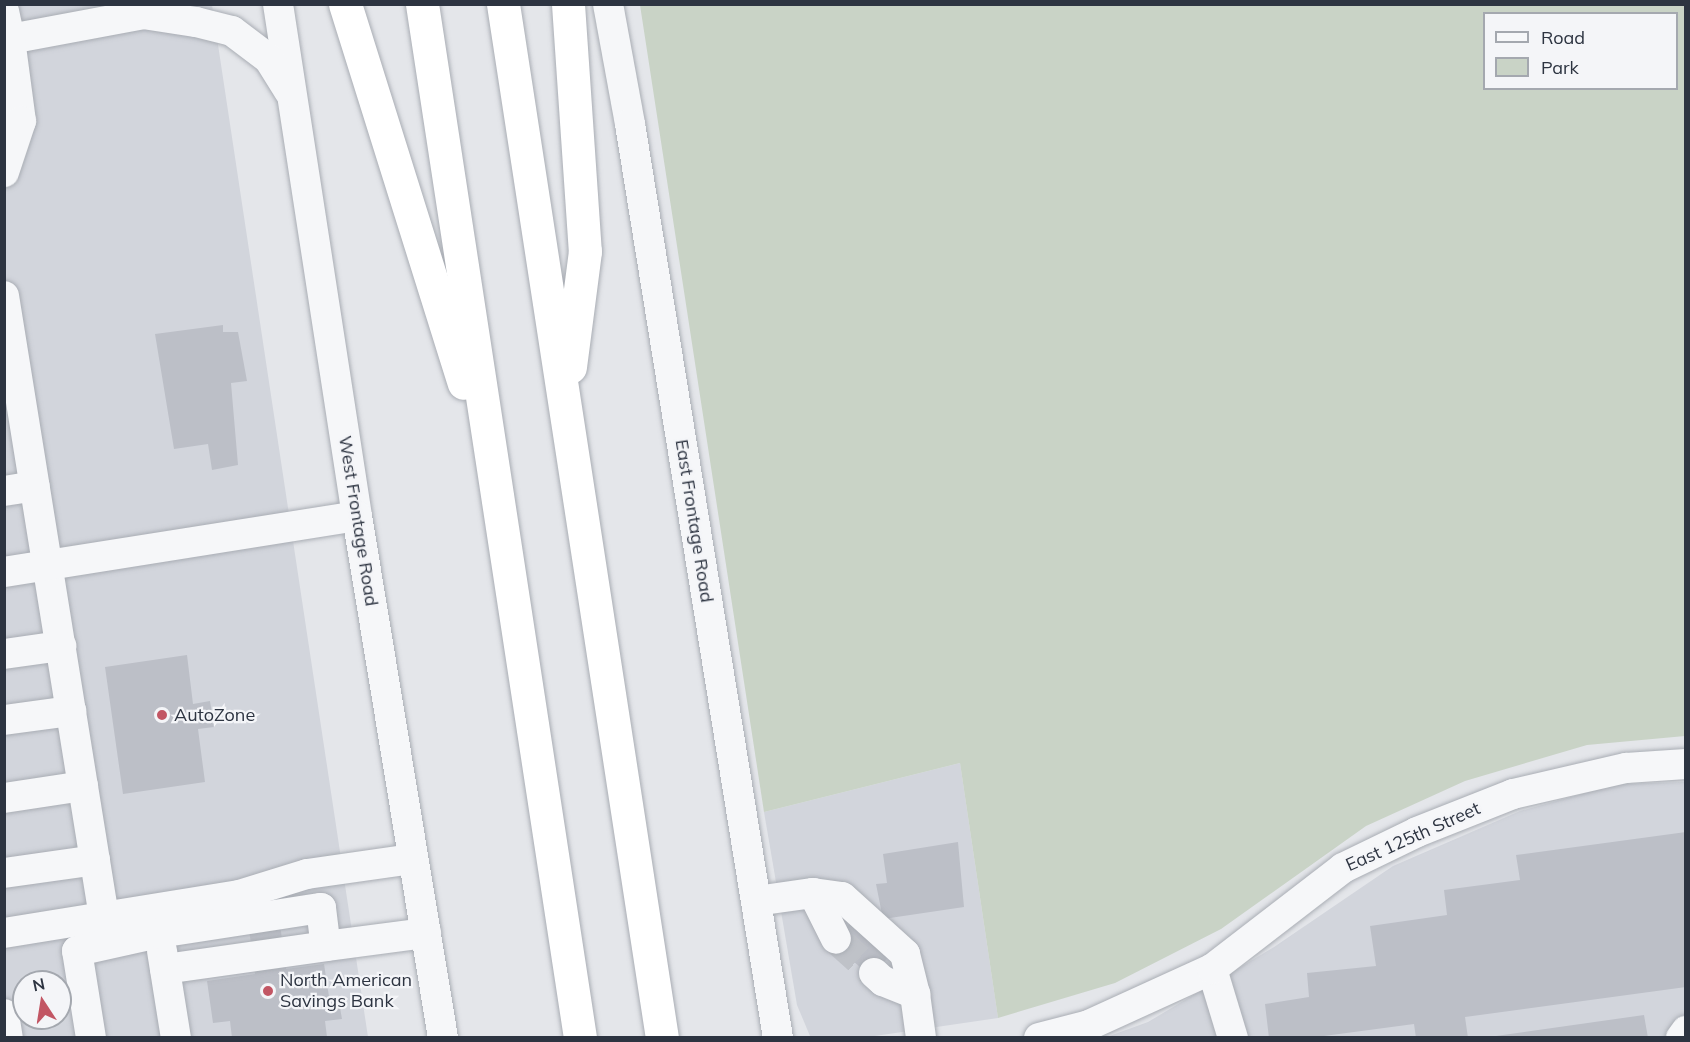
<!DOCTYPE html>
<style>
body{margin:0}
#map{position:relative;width:1690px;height:1042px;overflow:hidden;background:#e4e6ea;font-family:Mulish,sans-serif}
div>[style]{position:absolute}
.built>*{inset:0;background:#d2d5dc}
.green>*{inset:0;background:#c9d3c6}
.building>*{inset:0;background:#bcbfc7}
.minor-tunnel>*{height:30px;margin-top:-15px;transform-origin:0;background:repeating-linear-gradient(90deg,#bfc2c8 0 30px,transparent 0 45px)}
.roads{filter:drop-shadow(0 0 2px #a9adb4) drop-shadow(0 0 2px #a9adb4)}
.minor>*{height:30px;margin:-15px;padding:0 15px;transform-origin:15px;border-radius:15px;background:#f6f7f9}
.highway>*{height:33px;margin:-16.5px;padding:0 16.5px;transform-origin:16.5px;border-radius:16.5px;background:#fff}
.dots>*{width:16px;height:16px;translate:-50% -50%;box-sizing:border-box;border:3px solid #f4f5f8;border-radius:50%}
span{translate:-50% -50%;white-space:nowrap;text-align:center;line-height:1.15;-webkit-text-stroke:4.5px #f4f5f8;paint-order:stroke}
.street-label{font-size:18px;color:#2d3441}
.poi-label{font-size:18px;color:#2d3441}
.left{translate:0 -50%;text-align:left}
.frame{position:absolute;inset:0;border:6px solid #2d3441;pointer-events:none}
.legend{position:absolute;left:1483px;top:12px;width:195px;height:78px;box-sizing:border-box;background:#f4f5f8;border:2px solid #a4a8af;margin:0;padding:8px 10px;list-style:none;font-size:18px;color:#2d3441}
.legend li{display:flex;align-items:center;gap:12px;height:30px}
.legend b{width:30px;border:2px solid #a4a8af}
.north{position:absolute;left:12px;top:970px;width:60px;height:60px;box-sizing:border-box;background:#f4f5f8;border:2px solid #a4a8af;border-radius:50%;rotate:348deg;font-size:16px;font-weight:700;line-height:24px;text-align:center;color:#2d3441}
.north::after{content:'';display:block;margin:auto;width:21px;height:27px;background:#c25664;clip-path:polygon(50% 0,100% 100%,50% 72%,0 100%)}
</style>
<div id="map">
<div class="built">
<div style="clip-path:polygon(evenodd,5px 5px,212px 5px,368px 1037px,5px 1038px,5px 5px,24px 982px,60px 982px,60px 1018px,24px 1018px,24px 982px)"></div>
<div style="clip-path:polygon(960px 763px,998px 1018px,868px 1037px,810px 1036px,797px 1005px,764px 812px)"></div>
<div style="clip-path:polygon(1685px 782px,1685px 1037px,1104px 1038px,1148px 1022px,1274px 947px,1393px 866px,1520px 811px,1618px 784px)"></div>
</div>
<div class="green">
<div style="clip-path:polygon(evenodd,640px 5px,1685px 5px,1685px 736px,1587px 745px,1465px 781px,1366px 826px,1221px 929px,1115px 983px,998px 1018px,960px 763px,764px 812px,640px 5px,1484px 14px,1676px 14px,1676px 88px,1484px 88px,1484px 14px)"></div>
</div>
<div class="building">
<div style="clip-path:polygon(223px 325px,223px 332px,238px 332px,247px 381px,231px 383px,238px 465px,212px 470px,208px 444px,174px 449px,155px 334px)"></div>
<div style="clip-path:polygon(187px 655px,193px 704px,210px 701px,214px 727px,198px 729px,205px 782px,123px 794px,105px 667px)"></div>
<div style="clip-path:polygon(1686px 832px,1686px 987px,1465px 1017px,1468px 1038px,1416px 1038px,1414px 1024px,1309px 1038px,1269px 1038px,1265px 1004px,1309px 997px,1307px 973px,1376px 966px,1370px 926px,1447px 915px,1444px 890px,1520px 880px,1516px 855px)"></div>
<div style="clip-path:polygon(958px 842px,964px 907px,883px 919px,876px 884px,887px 883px,883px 854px)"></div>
<div style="clip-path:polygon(853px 920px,891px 954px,871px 977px,832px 942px)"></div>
<div style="clip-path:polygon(280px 924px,286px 969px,324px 964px,330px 1003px,339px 1002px,342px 1019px,325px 1021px,327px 1037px,232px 1038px,230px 1021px,213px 1023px,207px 981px,255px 974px,249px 929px)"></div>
<div style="clip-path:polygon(1644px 1015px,1648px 1038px,1496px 1038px,1496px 1036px)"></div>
</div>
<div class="minor-tunnel">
<div style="left:836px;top:939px;width:51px;rotate:41.8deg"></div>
</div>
<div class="roads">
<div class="minor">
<div style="left:278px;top:4px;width:518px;rotate:81.23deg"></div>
<div style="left:357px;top:516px;width:529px;rotate:80.64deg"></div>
<div style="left:608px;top:4px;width:122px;rotate:79.6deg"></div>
<div style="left:630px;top:124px;width:926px;rotate:80.8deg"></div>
<div style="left:4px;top:11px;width:29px;rotate:78deg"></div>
<div style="left:10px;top:39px;width:135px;rotate:-10.6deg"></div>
<div style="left:143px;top:14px;width:23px;rotate:-25deg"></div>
<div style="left:143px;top:14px;width:54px;rotate:8.6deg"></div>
<div style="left:196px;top:22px;width:37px;rotate:14deg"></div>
<div style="left:232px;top:31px;width:46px;rotate:37.1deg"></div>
<div style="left:269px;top:59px;width:38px;rotate:58deg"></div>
<div style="left:4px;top:40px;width:6px;rotate:-9deg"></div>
<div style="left:10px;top:39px;width:83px;rotate:82.4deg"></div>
<div style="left:21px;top:121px;width:54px;rotate:108.4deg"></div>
<div style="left:4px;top:296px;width:629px;rotate:80.85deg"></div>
<div style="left:4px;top:491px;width:31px;rotate:-9deg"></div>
<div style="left:4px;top:572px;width:357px;rotate:-9deg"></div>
<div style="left:4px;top:654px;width:58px;rotate:-8deg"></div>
<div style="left:4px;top:720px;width:68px;rotate:-7.7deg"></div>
<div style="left:4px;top:798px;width:80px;rotate:-8.6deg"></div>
<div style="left:4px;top:873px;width:92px;rotate:-8.1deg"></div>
<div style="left:813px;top:893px;width:51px;rotate:63.4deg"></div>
<div style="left:756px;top:901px;width:58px;rotate:-8deg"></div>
<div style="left:813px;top:893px;width:29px;rotate:8deg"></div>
<div style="left:842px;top:897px;width:85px;rotate:42.1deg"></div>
<div style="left:905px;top:954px;width:41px;rotate:76deg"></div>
<div style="left:915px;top:994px;width:44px;rotate:82.2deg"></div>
<div style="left:4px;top:933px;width:238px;rotate:-9.2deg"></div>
<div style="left:239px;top:895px;width:71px;rotate:-17.2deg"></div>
<div style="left:307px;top:874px;width:107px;rotate:-8.1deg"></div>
<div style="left:162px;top:951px;width:88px;rotate:80.9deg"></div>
<div style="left:165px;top:969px;width:163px;rotate:-8.1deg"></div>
<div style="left:1212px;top:969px;width:72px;rotate:73.1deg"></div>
<div style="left:874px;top:973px;width:12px;rotate:42deg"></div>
<div style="left:883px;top:981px;width:35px;rotate:22deg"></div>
<div style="left:4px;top:1014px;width:24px;rotate:81deg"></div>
<div style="left:91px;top:1038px;width:88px;rotate:-99.1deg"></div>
<div style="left:77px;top:951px;width:84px;rotate:-12.4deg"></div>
<div style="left:159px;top:933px;width:164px;rotate:-8.8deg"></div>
<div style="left:321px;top:908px;width:38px;rotate:83deg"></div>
<div style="left:326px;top:946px;width:101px;rotate:-7.4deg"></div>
<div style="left:1039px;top:1038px;width:52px;rotate:-14.6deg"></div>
<div style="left:1089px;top:1025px;width:135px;rotate:-24.5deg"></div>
<div style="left:1212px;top:969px;width:165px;rotate:-37.6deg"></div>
<div style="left:1343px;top:868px;width:82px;rotate:-25.9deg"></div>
<div style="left:1417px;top:832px;width:103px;rotate:-21.6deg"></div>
<div style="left:1513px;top:794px;width:116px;rotate:-13deg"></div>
<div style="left:1626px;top:768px;width:60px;rotate:-3.8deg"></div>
<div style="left:1681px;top:1038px;width:9px;rotate:-54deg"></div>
</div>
<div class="highway">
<div style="left:345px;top:4px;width:397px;rotate:72.6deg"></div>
<div style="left:422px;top:4px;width:1046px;rotate:81.31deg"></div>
<div style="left:503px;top:4px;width:1046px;rotate:81.26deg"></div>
<div style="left:568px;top:4px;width:248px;rotate:86.1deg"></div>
<div style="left:585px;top:251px;width:117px;rotate:97.4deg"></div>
</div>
</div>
<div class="dots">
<div style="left:162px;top:715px;background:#c25664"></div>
<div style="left:268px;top:991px;background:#c25664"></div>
</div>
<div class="street-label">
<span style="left:358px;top:521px;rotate:81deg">West Frontage Road</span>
<span style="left:694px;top:521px;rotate:81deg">East Frontage Road</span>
<span style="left:1413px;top:837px;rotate:-24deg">East 125th Street</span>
</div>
<div class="poi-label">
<span class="left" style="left:174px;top:715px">AutoZone</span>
<span class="left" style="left:280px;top:991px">North American<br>Savings Bank</span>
</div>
<div class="frame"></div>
<ul class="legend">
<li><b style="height:8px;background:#f6f7f9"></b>Road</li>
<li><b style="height:16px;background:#c9d3c6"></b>Park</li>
</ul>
<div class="north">N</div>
</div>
